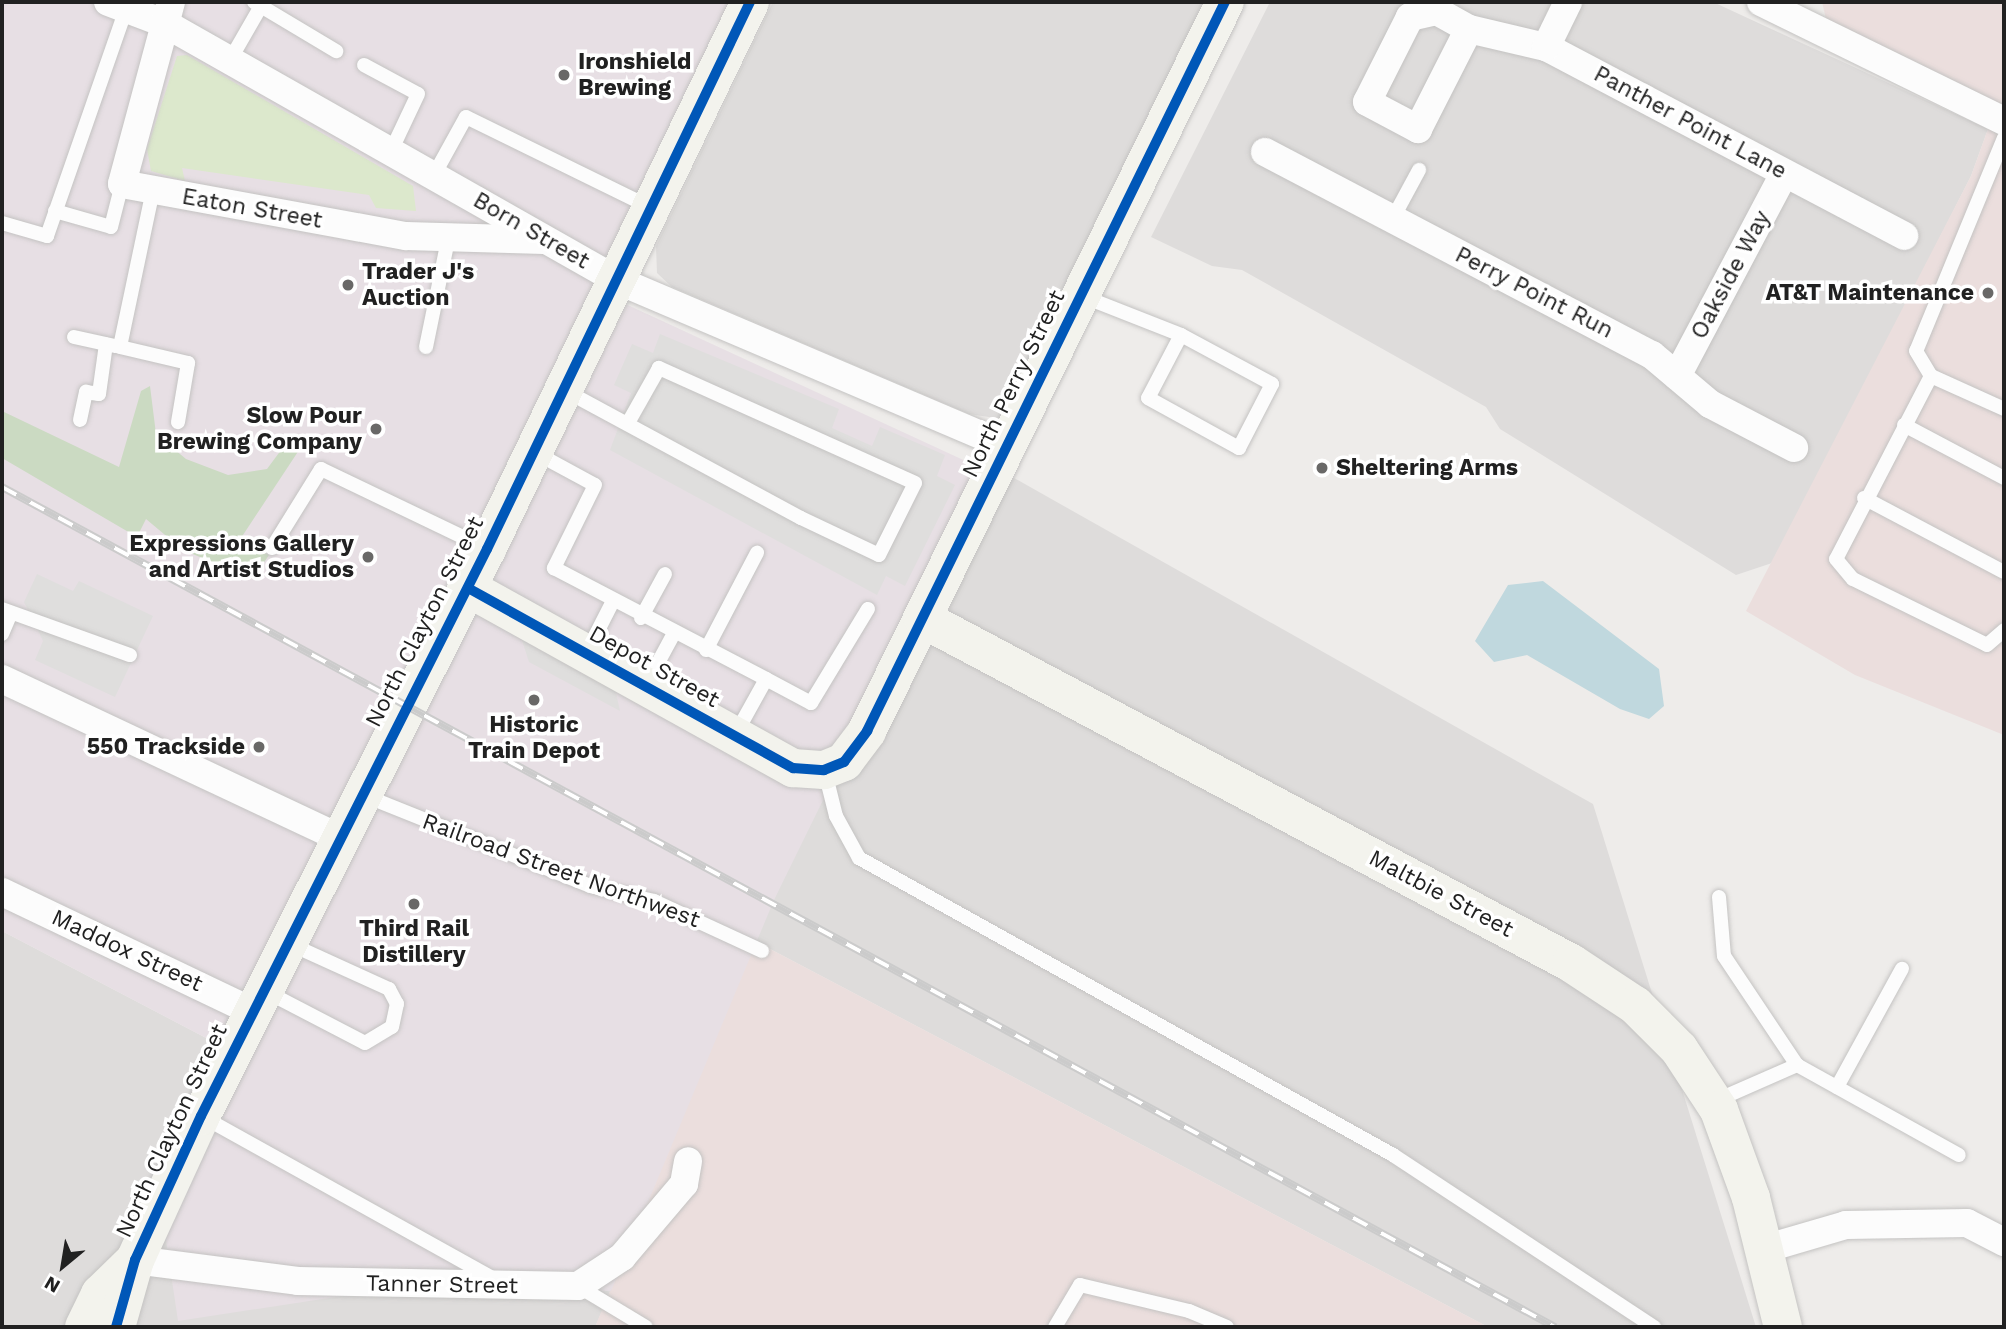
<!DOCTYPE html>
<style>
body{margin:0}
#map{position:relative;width:2006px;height:1329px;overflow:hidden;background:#eeecea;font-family:"Work Sans",sans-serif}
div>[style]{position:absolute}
.residential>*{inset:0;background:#dedcdb}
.commercial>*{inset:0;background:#ebdedd}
.industrial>*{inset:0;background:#e7dfe4}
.grass>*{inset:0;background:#dce8cc}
.forest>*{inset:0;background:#cbdac2}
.parking>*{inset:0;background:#dfdedd}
.water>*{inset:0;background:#c0d8de}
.roads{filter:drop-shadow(0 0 2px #c4c3c2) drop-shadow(0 0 2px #c4c3c2)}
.lane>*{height:14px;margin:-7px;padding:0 7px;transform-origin:7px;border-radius:7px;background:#fcfcfc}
.street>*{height:28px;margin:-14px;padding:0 14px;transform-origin:14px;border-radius:14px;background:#fcfcfc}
.secondary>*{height:38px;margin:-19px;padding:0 19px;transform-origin:19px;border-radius:19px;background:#f3f3ed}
.rail>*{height:8px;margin-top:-4px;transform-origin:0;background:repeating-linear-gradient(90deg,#fff 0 16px,#cbcbcb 0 32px);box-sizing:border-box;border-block:2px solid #cbcbcb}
.cycleway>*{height:10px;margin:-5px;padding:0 5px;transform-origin:5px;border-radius:5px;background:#0057b8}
.dots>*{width:19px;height:19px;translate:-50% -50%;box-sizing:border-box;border:4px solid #fff;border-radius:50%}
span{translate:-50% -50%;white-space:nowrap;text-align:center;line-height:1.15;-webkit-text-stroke:7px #fff;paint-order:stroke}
.poi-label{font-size:23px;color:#212121;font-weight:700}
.left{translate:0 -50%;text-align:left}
.right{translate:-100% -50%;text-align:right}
.street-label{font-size:23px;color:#212121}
.frame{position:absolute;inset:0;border:4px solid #212121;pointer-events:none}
.north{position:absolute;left:28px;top:1231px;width:70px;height:70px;-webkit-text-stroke:5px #fff;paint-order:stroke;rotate:210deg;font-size:19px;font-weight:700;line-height:28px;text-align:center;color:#212121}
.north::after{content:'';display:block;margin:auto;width:24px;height:32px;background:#212121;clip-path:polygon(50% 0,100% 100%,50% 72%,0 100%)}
</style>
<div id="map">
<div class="residential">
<div style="clip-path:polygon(773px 2px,1208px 2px,1002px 419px,969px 414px,672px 287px,657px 273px,656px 246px)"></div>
<div style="clip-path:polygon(1270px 2px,1713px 2px,1988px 129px,1971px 176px,1775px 562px,1736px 575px,1500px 429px,1486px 407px,1242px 270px,1212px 266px,1151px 237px)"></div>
<div style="clip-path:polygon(975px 456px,1593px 804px,1756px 1327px,1488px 1327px,755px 941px)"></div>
<div style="clip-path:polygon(2px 931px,210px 1040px,407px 1286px,611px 1291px,595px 1327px,2px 1327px)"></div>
</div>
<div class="commercial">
<div style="clip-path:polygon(1822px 2px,2004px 2px,2004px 106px,1826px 19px)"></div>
<div style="clip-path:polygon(1988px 129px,2004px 137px,2004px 735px,1855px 675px,1746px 611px,1971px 176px)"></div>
<div style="clip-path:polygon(755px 941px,1488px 1327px,595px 1327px)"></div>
</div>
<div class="industrial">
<div style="clip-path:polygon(2px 2px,737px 2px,606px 295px,985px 470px,774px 900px,611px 1291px,407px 1286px,178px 1321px,163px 1220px,210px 1040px,2px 931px)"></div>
</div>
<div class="grass">
<div style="clip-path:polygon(187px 55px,413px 186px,416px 211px,376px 208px,369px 195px,182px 168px,185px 181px,151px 171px,147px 149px,177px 56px)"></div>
</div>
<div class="forest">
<div style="clip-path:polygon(150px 386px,156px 434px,186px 459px,228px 475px,267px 469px,293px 434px,309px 435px,241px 538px,269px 555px,253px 579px,183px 550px,146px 519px,137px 537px,2px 458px,2px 411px,119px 467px,141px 391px)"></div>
</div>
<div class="parking">
<div style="clip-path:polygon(660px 334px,839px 409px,832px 428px,872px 446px,880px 427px,945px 455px,937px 476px,955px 485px,905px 586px,886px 576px,877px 595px,610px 450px,631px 393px,614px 385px,632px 344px,653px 353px)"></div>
<div style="clip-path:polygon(37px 574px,73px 591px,79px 581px,153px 616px,115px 697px,35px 660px,43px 641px,24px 602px)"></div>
<div style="clip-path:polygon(520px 634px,614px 684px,620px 711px,529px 662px)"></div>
</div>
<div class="water">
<div style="clip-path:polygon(1543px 581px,1659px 669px,1664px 706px,1649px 719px,1620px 709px,1527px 655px,1494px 662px,1475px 641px,1508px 585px)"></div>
</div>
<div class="roads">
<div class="lane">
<div style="left:254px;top:2px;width:96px;rotate:30.9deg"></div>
<div style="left:230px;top:60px;width:62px;rotate:-60.1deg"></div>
<div style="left:364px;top:65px;width:61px;rotate:28.2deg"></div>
<div style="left:418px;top:94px;width:63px;rotate:115.3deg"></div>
<div style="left:2004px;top:138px;width:230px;rotate:112.4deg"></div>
<div style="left:1916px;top:351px;width:29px;rotate:59deg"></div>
<div style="left:1931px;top:376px;width:80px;rotate:24.3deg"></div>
<div style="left:434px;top:175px;width:66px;rotate:-61.1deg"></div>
<div style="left:466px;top:117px;width:205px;rotate:26.1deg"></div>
<div style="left:153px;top:190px;width:160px;rotate:101.9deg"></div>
<div style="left:120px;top:347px;width:70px;rotate:13.2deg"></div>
<div style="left:188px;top:363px;width:60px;rotate:99.6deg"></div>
<div style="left:55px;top:211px;width:58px;rotate:15.9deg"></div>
<div style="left:111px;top:227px;width:44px;rotate:-75.7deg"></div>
<div style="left:1392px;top:220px;width:57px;rotate:-61.6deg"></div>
<div style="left:2px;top:223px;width:47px;rotate:16.1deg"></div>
<div style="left:47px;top:236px;width:240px;rotate:-70.8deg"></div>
<div style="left:1082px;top:296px;width:106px;rotate:21.5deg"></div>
<div style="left:1181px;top:335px;width:71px;rotate:117.6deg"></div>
<div style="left:1148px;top:398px;width:104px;rotate:28.8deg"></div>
<div style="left:1239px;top:448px;width:72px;rotate:-62.7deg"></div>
<div style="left:1272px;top:384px;width:103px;rotate:-151.7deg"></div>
<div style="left:74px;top:337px;width:42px;rotate:12.4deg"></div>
<div style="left:426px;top:347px;width:109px;rotate:-78.4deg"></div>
<div style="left:1931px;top:376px;width:206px;rotate:117.4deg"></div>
<div style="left:1836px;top:559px;width:26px;rotate:50deg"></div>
<div style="left:1853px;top:579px;width:149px;rotate:26.2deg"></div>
<div style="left:1987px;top:645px;width:23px;rotate:-41deg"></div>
<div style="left:564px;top:390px;width:269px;rotate:28.4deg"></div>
<div style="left:801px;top:518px;width:86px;rotate:25.4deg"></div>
<div style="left:879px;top:555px;width:80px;rotate:-63.4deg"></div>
<div style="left:915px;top:483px;width:281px;rotate:-155.8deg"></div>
<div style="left:659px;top:368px;width:63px;rotate:119.4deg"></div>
<div style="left:80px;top:420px;width:29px;rotate:-78deg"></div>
<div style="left:86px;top:392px;width:13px;rotate:9deg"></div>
<div style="left:99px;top:394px;width:50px;rotate:-82deg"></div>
<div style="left:1904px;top:425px;width:113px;rotate:27.9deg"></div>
<div style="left:534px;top:452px;width:69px;rotate:28.4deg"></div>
<div style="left:595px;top:485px;width:93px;rotate:116.3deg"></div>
<div style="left:554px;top:568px;width:239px;rotate:27.6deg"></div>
<div style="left:1864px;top:498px;width:158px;rotate:27.9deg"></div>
<div style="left:272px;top:548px;width:93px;rotate:-58.2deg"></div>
<div style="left:321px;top:469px;width:183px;rotate:25.6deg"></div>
<div style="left:2px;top:609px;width:136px;rotate:19.8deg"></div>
<div style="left:641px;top:618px;width:50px;rotate:-61.4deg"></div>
<div style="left:2px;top:634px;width:21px;rotate:-67deg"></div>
<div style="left:706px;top:650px;width:110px;rotate:-62.3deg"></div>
<div style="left:587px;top:652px;width:55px;rotate:-63deg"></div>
<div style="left:646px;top:685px;width:57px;rotate:-61.6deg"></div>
<div style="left:735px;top:735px;width:64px;rotate:-61deg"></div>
<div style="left:766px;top:679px;width:51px;rotate:28.1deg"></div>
<div style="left:811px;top:703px;width:110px;rotate:-58.8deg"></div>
<div style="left:825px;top:772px;width:45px;rotate:76deg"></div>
<div style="left:836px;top:816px;width:48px;rotate:61.3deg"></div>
<div style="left:859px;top:858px;width:611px;rotate:29.08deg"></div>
<div style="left:1393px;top:1155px;width:313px;rotate:33.4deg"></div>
<div style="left:363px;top:795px;width:245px;rotate:21.8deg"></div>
<div style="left:590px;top:886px;width:66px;rotate:13.2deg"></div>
<div style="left:654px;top:901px;width:119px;rotate:24.8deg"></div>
<div style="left:1719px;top:897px;width:59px;rotate:85.2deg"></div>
<div style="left:1724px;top:956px;width:131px;rotate:56.2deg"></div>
<div style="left:267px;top:992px;width:110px;rotate:27.5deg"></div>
<div style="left:365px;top:1043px;width:31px;rotate:-31deg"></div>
<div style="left:392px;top:1027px;width:24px;rotate:-78deg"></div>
<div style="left:397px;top:1004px;width:17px;rotate:-118deg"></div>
<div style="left:389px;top:989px;width:109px;rotate:-155.6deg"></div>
<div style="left:1837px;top:1087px;width:135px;rotate:-61.2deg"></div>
<div style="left:1715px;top:1101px;width:90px;rotate:-23.7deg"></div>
<div style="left:1797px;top:1065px;width:185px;rotate:29.1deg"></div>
<div style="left:203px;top:1117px;width:333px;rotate:29.1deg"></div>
<div style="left:578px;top:1286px;width:79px;rotate:31.1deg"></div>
<div style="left:1055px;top:1327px;width:49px;rotate:-59.2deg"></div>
<div style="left:1080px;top:1285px;width:112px;rotate:13.4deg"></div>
<div style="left:1189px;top:1311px;width:41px;rotate:22.8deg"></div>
</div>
<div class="street">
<div style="left:108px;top:2px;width:60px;rotate:20.6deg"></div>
<div style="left:164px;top:23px;width:521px;rotate:29.57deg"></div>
<div style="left:617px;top:280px;width:425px;rotate:23.1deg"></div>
<div style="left:171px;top:2px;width:188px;rotate:105.1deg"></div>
<div style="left:122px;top:184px;width:289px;rotate:10.4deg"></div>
<div style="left:406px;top:236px;width:138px;rotate:1.7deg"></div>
<div style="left:1761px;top:2px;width:271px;rotate:26.1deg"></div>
<div style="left:1469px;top:29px;width:38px;rotate:-151deg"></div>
<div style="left:1436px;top:11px;width:27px;rotate:167deg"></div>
<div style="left:1410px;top:17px;width:95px;rotate:116.8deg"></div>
<div style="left:1367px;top:102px;width:58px;rotate:27.9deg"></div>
<div style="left:1418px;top:129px;width:112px;rotate:-63deg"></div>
<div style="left:1469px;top:29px;width:79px;rotate:13.2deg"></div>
<div style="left:1546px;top:47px;width:405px;rotate:27.8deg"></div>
<div style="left:1546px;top:47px;width:50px;rotate:-63.9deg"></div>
<div style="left:1265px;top:152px;width:437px;rotate:27.7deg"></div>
<div style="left:1652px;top:355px;width:76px;rotate:40.2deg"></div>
<div style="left:1710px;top:404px;width:95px;rotate:27.6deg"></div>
<div style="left:1677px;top:376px;width:229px;rotate:-62.1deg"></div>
<div style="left:2px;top:679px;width:371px;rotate:25.2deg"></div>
<div style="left:2px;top:892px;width:277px;rotate:25.5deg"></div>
<div style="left:1764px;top:1249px;width:85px;rotate:-16.3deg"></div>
<div style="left:1846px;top:1225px;width:121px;rotate:-0.9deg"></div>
<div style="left:1967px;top:1223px;width:42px;rotate:27.2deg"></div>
<div style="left:135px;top:1260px;width:164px;rotate:7.3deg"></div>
<div style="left:298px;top:1281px;width:280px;rotate:1deg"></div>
<div style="left:578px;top:1286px;width:53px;rotate:-33.4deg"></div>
<div style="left:622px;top:1257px;width:96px;rotate:-49.7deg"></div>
<div style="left:684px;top:1184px;width:23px;rotate:-80deg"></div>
</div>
<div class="secondary">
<div style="left:468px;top:588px;width:372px;rotate:29deg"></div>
<div style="left:793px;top:768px;width:31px;rotate:4deg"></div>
<div style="left:824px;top:770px;width:22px;rotate:-22deg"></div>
<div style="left:844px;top:762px;width:39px;rotate:-53deg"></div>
<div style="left:867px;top:731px;width:812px;rotate:-63.85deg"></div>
<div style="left:923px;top:619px;width:734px;rotate:27.96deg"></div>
<div style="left:1571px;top:963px;width:77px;rotate:33.3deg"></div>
<div style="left:1635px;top:1005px;width:62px;rotate:45deg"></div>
<div style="left:1679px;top:1049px;width:73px;rotate:56.7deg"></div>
<div style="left:1719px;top:1110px;width:94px;rotate:70deg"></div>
<div style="left:1751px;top:1198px;width:133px;rotate:76.1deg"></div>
<div style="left:84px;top:1327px;width:37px;rotate:-64deg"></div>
<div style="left:100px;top:1294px;width:49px;rotate:-44.2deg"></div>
<div style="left:116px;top:1327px;width:70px;rotate:-74.2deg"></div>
<div style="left:135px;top:1260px;width:158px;rotate:-65.4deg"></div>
<div style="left:201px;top:1116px;width:635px;rotate:-63.23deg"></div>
<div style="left:487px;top:549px;width:607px;rotate:-64.32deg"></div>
</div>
</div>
<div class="rail">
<div style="left:2px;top:487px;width:1766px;rotate:28.41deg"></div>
</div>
<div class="cycleway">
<div style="left:468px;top:588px;width:372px;rotate:29deg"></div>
<div style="left:793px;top:768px;width:31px;rotate:4deg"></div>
<div style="left:824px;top:770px;width:22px;rotate:-22deg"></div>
<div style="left:844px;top:762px;width:39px;rotate:-53deg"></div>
<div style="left:867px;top:731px;width:812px;rotate:-63.85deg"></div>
<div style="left:116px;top:1327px;width:70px;rotate:-74.2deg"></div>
<div style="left:135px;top:1260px;width:158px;rotate:-65.4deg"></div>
<div style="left:201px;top:1116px;width:635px;rotate:-63.23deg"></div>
<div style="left:487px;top:549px;width:607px;rotate:-64.32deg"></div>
</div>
<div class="dots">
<div style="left:564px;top:75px;background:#696867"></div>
<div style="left:348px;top:285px;background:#696867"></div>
<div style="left:1988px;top:293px;background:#696867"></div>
<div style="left:376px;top:429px;background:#696867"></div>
<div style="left:1322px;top:468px;background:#696867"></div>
<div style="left:368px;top:557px;background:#696867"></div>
<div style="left:534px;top:700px;background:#696867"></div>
<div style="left:259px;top:747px;background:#696867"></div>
<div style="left:414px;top:904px;background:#696867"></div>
</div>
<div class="poi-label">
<span class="left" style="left:578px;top:75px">Ironshield<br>Brewing</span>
<span class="left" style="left:362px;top:285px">Trader J's<br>Auction</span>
<span class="right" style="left:1974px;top:293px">AT&amp;T Maintenance</span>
<span class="right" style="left:362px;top:429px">Slow Pour<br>Brewing Company</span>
<span class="left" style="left:1336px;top:468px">Sheltering Arms</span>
<span class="right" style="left:354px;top:557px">Expressions Gallery<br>and Artist Studios</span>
<span style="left:534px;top:738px">Historic<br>Train Depot</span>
<span class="right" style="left:245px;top:747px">550 Trackside</span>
<span style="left:414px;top:942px">Third Rail<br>Distillery</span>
</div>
<div class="street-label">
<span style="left:1690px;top:123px;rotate:28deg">Panther Point Lane</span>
<span style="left:252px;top:209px;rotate:10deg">Eaton Street</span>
<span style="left:531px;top:231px;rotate:30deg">Born Street</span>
<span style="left:1731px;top:275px;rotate:-62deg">Oakside Way</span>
<span style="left:1534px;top:293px;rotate:27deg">Perry Point Run</span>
<span style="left:1014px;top:384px;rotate:-64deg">North Perry Street</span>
<span style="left:425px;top:622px;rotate:-63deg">North Clayton Street</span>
<span style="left:654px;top:667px;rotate:29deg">Depot Street</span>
<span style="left:561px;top:871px;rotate:20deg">Railroad Street Northwest</span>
<span style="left:1441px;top:894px;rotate:28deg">Maltbie Street</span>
<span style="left:127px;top:951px;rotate:25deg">Maddox Street</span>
<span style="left:172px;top:1131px;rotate:-65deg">North Clayton Street</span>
<span style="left:442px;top:1285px;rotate:1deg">Tanner Street</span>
</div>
<div class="frame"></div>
<div class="north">N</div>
</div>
